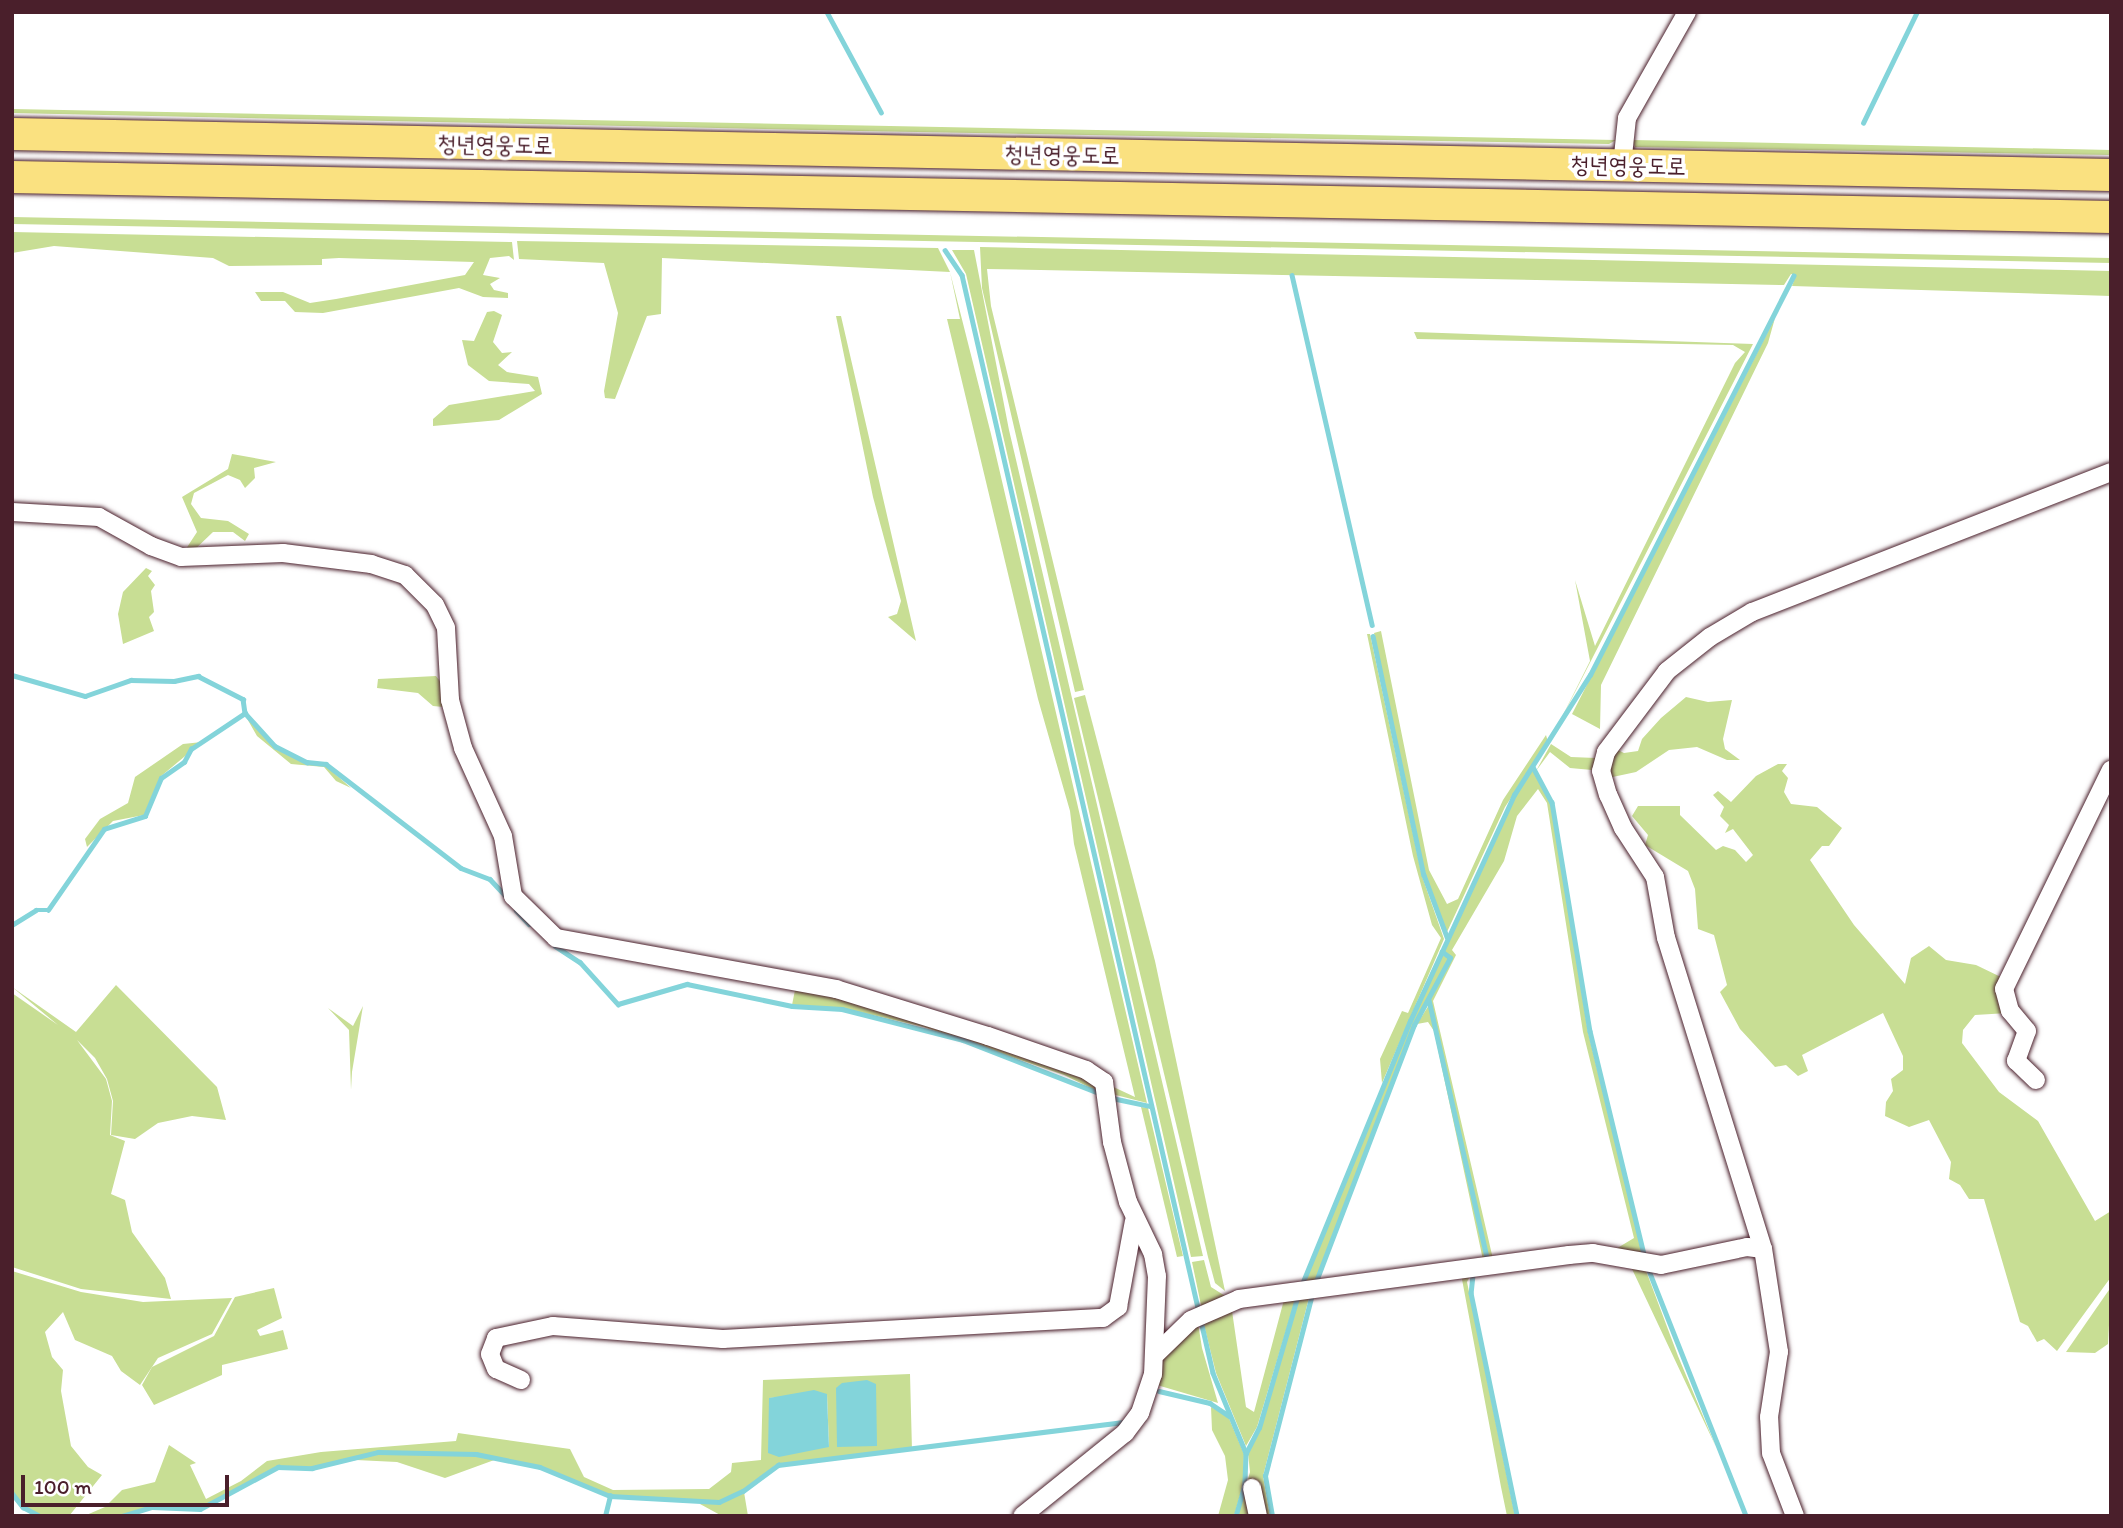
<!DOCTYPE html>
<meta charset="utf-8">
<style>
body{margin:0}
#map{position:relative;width:2123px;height:1528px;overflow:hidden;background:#fff;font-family:Itim,"Poor Story",sans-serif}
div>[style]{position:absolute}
.green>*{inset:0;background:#c8de94}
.water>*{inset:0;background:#83d4da}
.stream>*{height:4.5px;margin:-2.25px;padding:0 2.25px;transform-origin:2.25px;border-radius:2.25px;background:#83d4da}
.roads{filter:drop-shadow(0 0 2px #4a1f2b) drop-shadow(0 0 2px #4a1f2b)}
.minor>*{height:18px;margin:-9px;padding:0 9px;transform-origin:9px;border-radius:9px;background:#fff}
.motorway>*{height:32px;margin:-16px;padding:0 16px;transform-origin:16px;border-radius:16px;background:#fae180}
span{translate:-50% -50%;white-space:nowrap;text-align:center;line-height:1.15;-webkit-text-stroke:7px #fff;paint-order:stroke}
.street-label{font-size:24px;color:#4a1f2b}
.frame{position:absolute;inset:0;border:14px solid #4a1f2b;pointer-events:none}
.scale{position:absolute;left:21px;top:1475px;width:208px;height:32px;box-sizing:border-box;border:4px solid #4a1f2b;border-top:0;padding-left:9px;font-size:21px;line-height:24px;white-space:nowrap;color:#4a1f2b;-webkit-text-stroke:5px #fff;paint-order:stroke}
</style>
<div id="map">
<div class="green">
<div style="clip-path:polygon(12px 109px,1460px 137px,1616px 140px,1609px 144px,860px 131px,12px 113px)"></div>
<div style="clip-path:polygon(1632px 140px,2111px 150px,2111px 155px,1635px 147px)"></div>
<div style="clip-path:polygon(12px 217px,2111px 258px,2111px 263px,12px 224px)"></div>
<div style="clip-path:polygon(12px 232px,512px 242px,514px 260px,509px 256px,490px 258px,483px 275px,500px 278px,490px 284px,494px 290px,508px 293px,508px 298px,483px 297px,459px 288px,323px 313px,295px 312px,285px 301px,261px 301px,255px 292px,283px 292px,310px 303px,336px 299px,465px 275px,474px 262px,339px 258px,322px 259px,322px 265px,229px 266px,213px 258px,54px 246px,12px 253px)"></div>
<div style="clip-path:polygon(517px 241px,938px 248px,950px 272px,991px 434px,1147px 1103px,1108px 1093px,1107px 1084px,1135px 1097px,1074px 844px,1070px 811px,1038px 699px,947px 319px,960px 319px,950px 272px,662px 258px,661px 314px,647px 316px,615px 399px,605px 398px,604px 391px,618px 313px,604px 263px,519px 259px)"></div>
<div style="clip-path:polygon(980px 247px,2111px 271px,2111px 296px,1792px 286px,1796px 275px,1791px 274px,1784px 285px,987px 269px,991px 306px,1084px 690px,1075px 692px,982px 288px)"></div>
<div style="clip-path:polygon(952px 250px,974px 250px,1009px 430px,1203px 1256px,1191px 1257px,966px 274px)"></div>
<div style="clip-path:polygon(494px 311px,502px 315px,493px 342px,502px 353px,512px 352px,498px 365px,507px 372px,538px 377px,542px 394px,499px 420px,433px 426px,433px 419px,449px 405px,535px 391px,529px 384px,489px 381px,468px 365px,462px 340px,474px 341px,487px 312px)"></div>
<div style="clip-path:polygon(836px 316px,841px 316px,916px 641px,888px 617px,897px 614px,901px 601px,873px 497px)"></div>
<div style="clip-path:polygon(1775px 318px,1768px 343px,1601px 685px,1600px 729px,1572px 714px)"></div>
<div style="clip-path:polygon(1414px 332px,1753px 344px,1551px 739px,1590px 661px,1575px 580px,1595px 646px,1735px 363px,1745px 352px,1733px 345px,1417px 339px)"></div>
<div style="clip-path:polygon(232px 454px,276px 462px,254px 468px,255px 478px,245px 488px,240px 480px,228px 475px,194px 493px,191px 504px,201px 518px,228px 521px,249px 534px,245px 541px,233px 532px,213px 532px,189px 555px,182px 555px,197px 532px,182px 497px,228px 469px)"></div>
<div style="clip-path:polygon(146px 568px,152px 571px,148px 576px,155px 585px,151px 591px,154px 612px,149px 617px,154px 631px,123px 644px,118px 614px,123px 592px)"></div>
<div style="clip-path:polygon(1381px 631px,1429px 870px,1447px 904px,1458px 899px,1503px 800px,1546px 735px,1548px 742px,1505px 807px,1447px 932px,1425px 874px,1374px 633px)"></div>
<div style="clip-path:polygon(1367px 634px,1370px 634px,1422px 876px,1444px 939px,1382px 1083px,1380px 1059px,1402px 1011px,1408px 1013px,1441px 938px,1432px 925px,1413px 856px)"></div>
<div style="clip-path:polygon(436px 676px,446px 689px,443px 707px,433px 706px,418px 693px,377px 688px,378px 679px)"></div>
<div style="clip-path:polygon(1085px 695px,1155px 961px,1225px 1291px,1215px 1283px,1208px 1257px,1074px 698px)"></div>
<div style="clip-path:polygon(1686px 697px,1708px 702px,1732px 700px,1723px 739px,1725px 749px,1740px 760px,1727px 760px,1697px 747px,1669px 750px,1636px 772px,1608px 778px,1614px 748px,1624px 753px,1638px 751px,1642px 739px,1661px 718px)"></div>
<div style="clip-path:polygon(245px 715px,275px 746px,294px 758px,325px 765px,351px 788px,336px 781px,324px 767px,291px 764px,257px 736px)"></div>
<div style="clip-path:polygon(202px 742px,160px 777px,144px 815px,113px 821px,87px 847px,85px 839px,100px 819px,128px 803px,135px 777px,183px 744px)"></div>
<div style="clip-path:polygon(1551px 744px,1571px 757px,1596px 758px,1650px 883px,1592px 770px,1570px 768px,1550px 752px,1536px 771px)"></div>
<div style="clip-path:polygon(1778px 764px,1787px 764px,1782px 771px,1788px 778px,1784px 792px,1791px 804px,1817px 807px,1842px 828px,1829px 846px,1822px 846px,1810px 860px,1854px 925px,1905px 984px,1911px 958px,1929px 946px,1946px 960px,1976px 965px,2005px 979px,2008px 1013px,1975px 1015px,1963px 1030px,1962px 1043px,1999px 1092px,2038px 1121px,2095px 1221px,2111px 1211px,2111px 1277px,2057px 1351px,2044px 1339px,2037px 1342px,2028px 1326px,2020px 1322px,1984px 1199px,1969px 1199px,1960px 1185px,1949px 1179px,1951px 1162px,1929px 1120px,1909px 1127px,1885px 1116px,1886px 1102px,1893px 1091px,1891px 1079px,1903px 1070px,1903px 1056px,1883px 1013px,1802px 1055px,1808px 1071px,1798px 1076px,1786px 1065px,1775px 1067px,1740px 1029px,1720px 992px,1727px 985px,1714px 935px,1698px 929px,1695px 889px,1688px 871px,1645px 845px,1648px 835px,1632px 816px,1638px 806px,1680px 806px,1680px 815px,1716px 850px,1723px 846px,1735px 850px,1746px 862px,1753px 855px,1733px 829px,1725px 833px,1729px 825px,1720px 816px,1724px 807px,1713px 795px,1718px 791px,1731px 802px,1756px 776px)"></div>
<div style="clip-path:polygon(1533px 769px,1551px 803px,1588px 1032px,1643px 1256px,1614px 1250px,1634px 1238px,1583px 1032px,1547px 803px,1538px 789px,1517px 816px,1504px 861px,1452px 950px,1456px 955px,1433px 1001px,1493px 1259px,1489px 1257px,1455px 1122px,1430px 999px,1452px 957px,1443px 952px,1448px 938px,1516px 795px)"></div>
<div style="clip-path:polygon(1442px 955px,1449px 958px,1413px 1024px,1313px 1286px,1303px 1287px,1411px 1021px)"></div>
<div style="clip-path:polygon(116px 985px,217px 1087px,226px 1120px,192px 1116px,158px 1123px,135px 1139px,111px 1135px,113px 1101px,107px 1079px,95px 1058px,77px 1040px,106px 1079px,112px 1101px,110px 1135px,125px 1141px,111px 1194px,125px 1200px,132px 1232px,165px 1278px,171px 1299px,81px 1289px,12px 1267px,12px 993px,58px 1025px,12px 987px,76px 1032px)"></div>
<div style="clip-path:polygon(796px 985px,1085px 1073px,1099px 1092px,1064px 1075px,924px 1027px,842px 1008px,792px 1005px)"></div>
<div style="clip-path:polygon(1429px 1005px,1485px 1257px,1483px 1260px,1434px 1031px,1428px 1022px,1417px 1024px)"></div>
<div style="clip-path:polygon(363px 1006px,352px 1072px,351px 1090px,349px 1030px,328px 1008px,353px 1026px)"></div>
<div style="clip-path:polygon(1141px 1107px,1148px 1108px,1183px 1256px,1177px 1257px)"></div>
<div style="clip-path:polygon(1204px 1260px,1211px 1287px,1230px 1299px,1202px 1310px,1192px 1262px)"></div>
<div style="clip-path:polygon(1645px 1268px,1678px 1356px,1716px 1447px,1632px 1269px)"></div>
<div style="clip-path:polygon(12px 1271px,81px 1292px,143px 1302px,232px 1298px,212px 1334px,158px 1358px,140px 1385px,121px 1371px,112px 1356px,75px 1340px,63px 1312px,45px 1332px,52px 1357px,63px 1370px,61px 1391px,71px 1446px,88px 1467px,102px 1475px,69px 1516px,41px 1516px,24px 1506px,12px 1491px)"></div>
<div style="clip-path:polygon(1461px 1274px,1471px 1274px,1467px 1282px,1515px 1516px,1507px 1516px,1501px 1487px)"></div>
<div style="clip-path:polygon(2111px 1287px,2108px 1344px,2095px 1353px,2066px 1352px)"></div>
<div style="clip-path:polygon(274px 1288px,282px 1318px,257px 1330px,260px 1336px,283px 1330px,288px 1349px,222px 1365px,222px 1375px,154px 1405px,142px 1385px,152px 1367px,214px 1336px,235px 1297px)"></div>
<div style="clip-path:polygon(1297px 1294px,1257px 1427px,1246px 1446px,1216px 1373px,1203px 1321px,1231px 1304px,1246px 1407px,1254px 1412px,1285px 1296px)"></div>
<div style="clip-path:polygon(1310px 1294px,1263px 1476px,1270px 1516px,1238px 1516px,1250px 1472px,1248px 1453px,1261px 1429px,1300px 1295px)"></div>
<div style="clip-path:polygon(1198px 1323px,1202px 1348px,1218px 1403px,1157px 1385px,1161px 1358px)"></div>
<div style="clip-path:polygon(evenodd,910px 1374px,912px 1450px,777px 1464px,743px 1490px,719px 1501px,610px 1495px,540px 1466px,476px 1453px,378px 1451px,312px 1467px,277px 1466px,200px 1508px,152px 1506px,119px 1516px,84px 1516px,105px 1507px,122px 1490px,155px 1482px,169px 1445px,196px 1463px,190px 1465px,206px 1499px,241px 1481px,267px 1461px,321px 1452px,456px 1441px,458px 1433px,570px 1449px,584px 1477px,613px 1490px,709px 1489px,731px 1472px,732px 1463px,761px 1460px,763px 1380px,910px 1374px,827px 1394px,829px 1447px,769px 1413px,769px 1398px,827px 1394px)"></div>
<div style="clip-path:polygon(1211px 1407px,1228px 1416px,1244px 1454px,1243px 1485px,1234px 1516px,1218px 1516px,1228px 1480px,1225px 1456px,1212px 1430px)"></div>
<div style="clip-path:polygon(378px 1453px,476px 1455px,497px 1459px,445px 1478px,397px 1462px,356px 1460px,328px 1465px)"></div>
<div style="clip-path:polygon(744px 1492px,748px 1516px,722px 1516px,700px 1504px,719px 1504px)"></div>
</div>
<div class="water">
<div style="clip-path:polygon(867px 1380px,876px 1384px,877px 1446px,837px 1447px,836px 1388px,842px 1383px)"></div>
<div style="clip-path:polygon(814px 1390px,827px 1394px,829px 1447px,779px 1457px,768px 1453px,769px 1398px)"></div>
</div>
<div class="stream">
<div style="left:827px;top:12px;width:114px;rotate:61.6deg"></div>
<div style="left:1863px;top:123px;width:123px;rotate:-64.1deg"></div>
<div style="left:945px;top:250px;width:30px;rotate:56deg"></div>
<div style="left:962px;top:275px;width:1064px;rotate:77.13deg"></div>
<div style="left:1292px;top:275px;width:359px;rotate:77.1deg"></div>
<div style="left:1373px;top:636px;width:244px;rotate:78deg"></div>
<div style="left:1424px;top:875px;width:66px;rotate:69.6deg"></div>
<div style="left:12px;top:675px;width:76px;rotate:16deg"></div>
<div style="left:85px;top:696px;width:49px;rotate:-19.2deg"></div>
<div style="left:131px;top:680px;width:43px;rotate:1.3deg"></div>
<div style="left:174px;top:681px;width:25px;rotate:-12deg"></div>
<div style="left:198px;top:676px;width:51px;rotate:27.1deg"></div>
<div style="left:243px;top:699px;width:14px;rotate:82deg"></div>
<div style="left:1533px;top:767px;width:40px;rotate:62deg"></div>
<div style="left:1552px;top:802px;width:232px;rotate:80.6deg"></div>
<div style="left:1590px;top:1031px;width:229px;rotate:76.4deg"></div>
<div style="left:516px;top:910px;width:19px;rotate:47deg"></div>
<div style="left:12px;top:925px;width:28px;rotate:-32deg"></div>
<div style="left:36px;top:910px;width:12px"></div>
<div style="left:48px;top:910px;width:98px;rotate:-55.3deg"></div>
<div style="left:104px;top:829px;width:43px;rotate:-17.6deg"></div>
<div style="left:145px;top:816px;width:41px;rotate:-67.2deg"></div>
<div style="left:161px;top:778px;width:28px;rotate:-35deg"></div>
<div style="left:184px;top:762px;width:15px;rotate:-62deg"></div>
<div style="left:191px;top:749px;width:65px;rotate:-33.7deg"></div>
<div style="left:245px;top:713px;width:45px;rotate:47.7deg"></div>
<div style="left:275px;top:746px;width:36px;rotate:27deg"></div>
<div style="left:307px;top:762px;width:19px;rotate:6deg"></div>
<div style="left:326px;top:764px;width:170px;rotate:37.6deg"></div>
<div style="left:461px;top:868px;width:31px;rotate:21deg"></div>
<div style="left:490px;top:879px;width:25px;rotate:47deg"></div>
<div style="left:555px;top:946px;width:30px;rotate:33deg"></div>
<div style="left:580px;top:962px;width:57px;rotate:47.9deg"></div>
<div style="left:618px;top:1004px;width:72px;rotate:-16.2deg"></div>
<div style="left:687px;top:984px;width:107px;rotate:11.8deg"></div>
<div style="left:792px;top:1006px;width:50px;rotate:3.4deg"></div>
<div style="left:842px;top:1009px;width:125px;rotate:14.4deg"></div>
<div style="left:963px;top:1040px;width:146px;rotate:21.3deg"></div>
<div style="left:1429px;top:1000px;width:263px;rotate:77.3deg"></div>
<div style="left:1112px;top:1098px;width:40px;rotate:12deg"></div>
<div style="left:1648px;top:1268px;width:267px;rotate:68.4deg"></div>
<div style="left:1473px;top:1275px;width:18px;rotate:96deg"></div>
<div style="left:1471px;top:1293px;width:228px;rotate:78.3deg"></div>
<div style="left:1302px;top:1284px;width:284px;rotate:-67.7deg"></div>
<div style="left:1410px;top:1021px;width:249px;rotate:-65.3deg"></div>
<div style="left:1514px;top:795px;width:142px;rotate:-57.7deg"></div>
<div style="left:1590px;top:675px;width:448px;rotate:-63deg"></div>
<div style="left:1315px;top:1284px;width:277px;rotate:-69.1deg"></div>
<div style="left:1414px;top:1025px;width:76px;rotate:-61.8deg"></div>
<div style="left:1450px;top:958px;width:10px;rotate:-143deg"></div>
<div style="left:1201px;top:1321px;width:53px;rotate:77deg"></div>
<div style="left:1213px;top:1373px;width:87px;rotate:67.6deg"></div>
<div style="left:1246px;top:1453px;width:32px;rotate:92deg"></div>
<div style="left:1245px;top:1485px;width:32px;rotate:106deg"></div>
<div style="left:1159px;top:1391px;width:52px;rotate:13.2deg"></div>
<div style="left:1210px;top:1403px;width:23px;rotate:34deg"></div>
<div style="left:1246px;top:1453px;width:28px;rotate:-63deg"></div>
<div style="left:1259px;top:1428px;width:135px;rotate:-73.7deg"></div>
<div style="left:12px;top:1493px;width:18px;rotate:52deg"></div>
<div style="left:23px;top:1507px;width:19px;rotate:28deg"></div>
<div style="left:122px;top:1516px;width:31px;rotate:-17deg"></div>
<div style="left:152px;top:1507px;width:48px;rotate:2.4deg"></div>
<div style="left:200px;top:1509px;width:89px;rotate:-28.3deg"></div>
<div style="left:278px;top:1467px;width:34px;rotate:2deg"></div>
<div style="left:312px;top:1468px;width:68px;rotate:-13.6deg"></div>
<div style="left:378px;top:1452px;width:98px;rotate:1.2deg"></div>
<div style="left:476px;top:1454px;width:65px;rotate:11.5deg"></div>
<div style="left:540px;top:1467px;width:76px;rotate:22.5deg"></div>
<div style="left:610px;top:1496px;width:109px;rotate:3.2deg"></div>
<div style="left:719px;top:1502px;width:26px;rotate:-25deg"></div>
<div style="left:743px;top:1491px;width:44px;rotate:-36.6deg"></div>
<div style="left:778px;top:1465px;width:350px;rotate:-7.1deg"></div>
<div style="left:605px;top:1516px;width:21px;rotate:-76deg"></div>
<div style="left:1272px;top:1516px;width:41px;rotate:-99.9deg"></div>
<div style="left:1265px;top:1476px;width:184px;rotate:-75.5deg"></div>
</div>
<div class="roads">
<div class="minor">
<div style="left:1622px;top:165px;width:47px;rotate:-83.9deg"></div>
<div style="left:1627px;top:118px;width:122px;rotate:-60.5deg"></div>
<div style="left:12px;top:512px;width:87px;rotate:3.3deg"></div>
<div style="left:99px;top:517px;width:60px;rotate:29.1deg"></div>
<div style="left:151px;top:546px;width:32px;rotate:20deg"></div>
<div style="left:181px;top:557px;width:102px;rotate:-2.2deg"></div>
<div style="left:283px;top:553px;width:89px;rotate:7.1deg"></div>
<div style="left:371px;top:564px;width:36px;rotate:18deg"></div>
<div style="left:405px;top:575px;width:42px;rotate:45deg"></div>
<div style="left:435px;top:605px;width:25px;rotate:64deg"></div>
<div style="left:446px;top:628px;width:72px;rotate:86.8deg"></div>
<div style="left:450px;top:700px;width:50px;rotate:74.8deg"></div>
<div style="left:463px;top:748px;width:97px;rotate:65.6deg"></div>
<div style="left:503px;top:836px;width:61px;rotate:80.5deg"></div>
<div style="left:513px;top:896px;width:60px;rotate:44.3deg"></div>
<div style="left:556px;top:938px;width:285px;rotate:10.3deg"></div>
<div style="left:836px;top:989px;width:159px;rotate:17.2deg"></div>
<div style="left:988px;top:1036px;width:104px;rotate:19.1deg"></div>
<div style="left:1086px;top:1070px;width:22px;rotate:34deg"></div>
<div style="left:1104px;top:1082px;width:61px;rotate:82.4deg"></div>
<div style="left:1112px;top:1142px;width:62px;rotate:75.1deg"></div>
<div style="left:1128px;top:1202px;width:58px;rotate:64.3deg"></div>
<div style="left:1153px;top:1254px;width:22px;rotate:80deg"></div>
<div style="left:1157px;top:1276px;width:98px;rotate:92.3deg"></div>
<div style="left:1153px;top:1374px;width:41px;rotate:108.4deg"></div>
<div style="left:1140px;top:1413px;width:25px;rotate:127deg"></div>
<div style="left:1125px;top:1433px;width:132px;rotate:141.1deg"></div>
<div style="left:2036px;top:1080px;width:28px;rotate:-136deg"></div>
<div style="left:2016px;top:1061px;width:32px;rotate:-70deg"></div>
<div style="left:2027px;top:1031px;width:26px;rotate:-130deg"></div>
<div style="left:2010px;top:1011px;width:23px;rotate:-105deg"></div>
<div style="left:2004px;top:989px;width:244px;rotate:-64deg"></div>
<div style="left:1157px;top:1353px;width:47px;rotate:-44.1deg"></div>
<div style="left:1191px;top:1320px;width:52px;rotate:-23.6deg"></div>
<div style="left:1239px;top:1299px;width:333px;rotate:-7.6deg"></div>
<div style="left:1569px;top:1255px;width:24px;rotate:-5deg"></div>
<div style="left:1593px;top:1253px;width:69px;rotate:10deg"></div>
<div style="left:1661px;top:1265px;width:88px;rotate:-11.8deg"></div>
<div style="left:1747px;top:1247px;width:16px;rotate:7deg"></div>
<div style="left:521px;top:1380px;width:27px;rotate:-156deg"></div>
<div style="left:496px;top:1369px;width:16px;rotate:-112deg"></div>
<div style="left:490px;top:1354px;width:17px;rotate:-69deg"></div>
<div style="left:496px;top:1338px;width:58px;rotate:-11.9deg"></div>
<div style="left:553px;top:1326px;width:170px;rotate:4.4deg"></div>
<div style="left:723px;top:1339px;width:381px;rotate:-3.2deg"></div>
<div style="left:1103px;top:1318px;width:19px;rotate:-36deg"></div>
<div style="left:1118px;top:1307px;width:87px;rotate:-79.5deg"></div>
<div style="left:1252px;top:1488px;width:29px;rotate:78deg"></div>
<div style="left:1795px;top:1516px;width:67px;rotate:-110.9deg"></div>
<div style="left:1771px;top:1453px;width:36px;rotate:-93deg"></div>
<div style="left:1769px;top:1417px;width:66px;rotate:-81.3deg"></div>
<div style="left:1779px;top:1352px;width:104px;rotate:-98.8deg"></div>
<div style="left:1763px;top:1249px;width:326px;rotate:-107.3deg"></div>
<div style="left:1666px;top:938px;width:62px;rotate:-100.2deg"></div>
<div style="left:1655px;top:877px;width:59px;rotate:-123.1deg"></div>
<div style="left:1623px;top:828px;width:36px;rotate:-114deg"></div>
<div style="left:1608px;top:795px;width:25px;rotate:-106deg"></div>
<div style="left:1601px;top:771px;width:20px;rotate:-75deg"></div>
<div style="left:1606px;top:752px;width:101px;rotate:-53deg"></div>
<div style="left:1667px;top:671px;width:55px;rotate:-38.3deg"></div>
<div style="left:1710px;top:637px;width:49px;rotate:-30.8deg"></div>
<div style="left:1752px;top:612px;width:385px;rotate:-21.3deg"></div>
</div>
<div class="motorway">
<div style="left:12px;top:134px;width:2099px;rotate:1.12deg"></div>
<div style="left:12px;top:177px;width:2099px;rotate:1.09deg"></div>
</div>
</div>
<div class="street-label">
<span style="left:495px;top:144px;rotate:1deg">청년영웅도로</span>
<span style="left:1062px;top:154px;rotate:1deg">청년영웅도로</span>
<span style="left:1628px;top:165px;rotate:1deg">청년영웅도로</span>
</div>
<div class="frame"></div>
<div class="scale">100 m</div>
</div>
